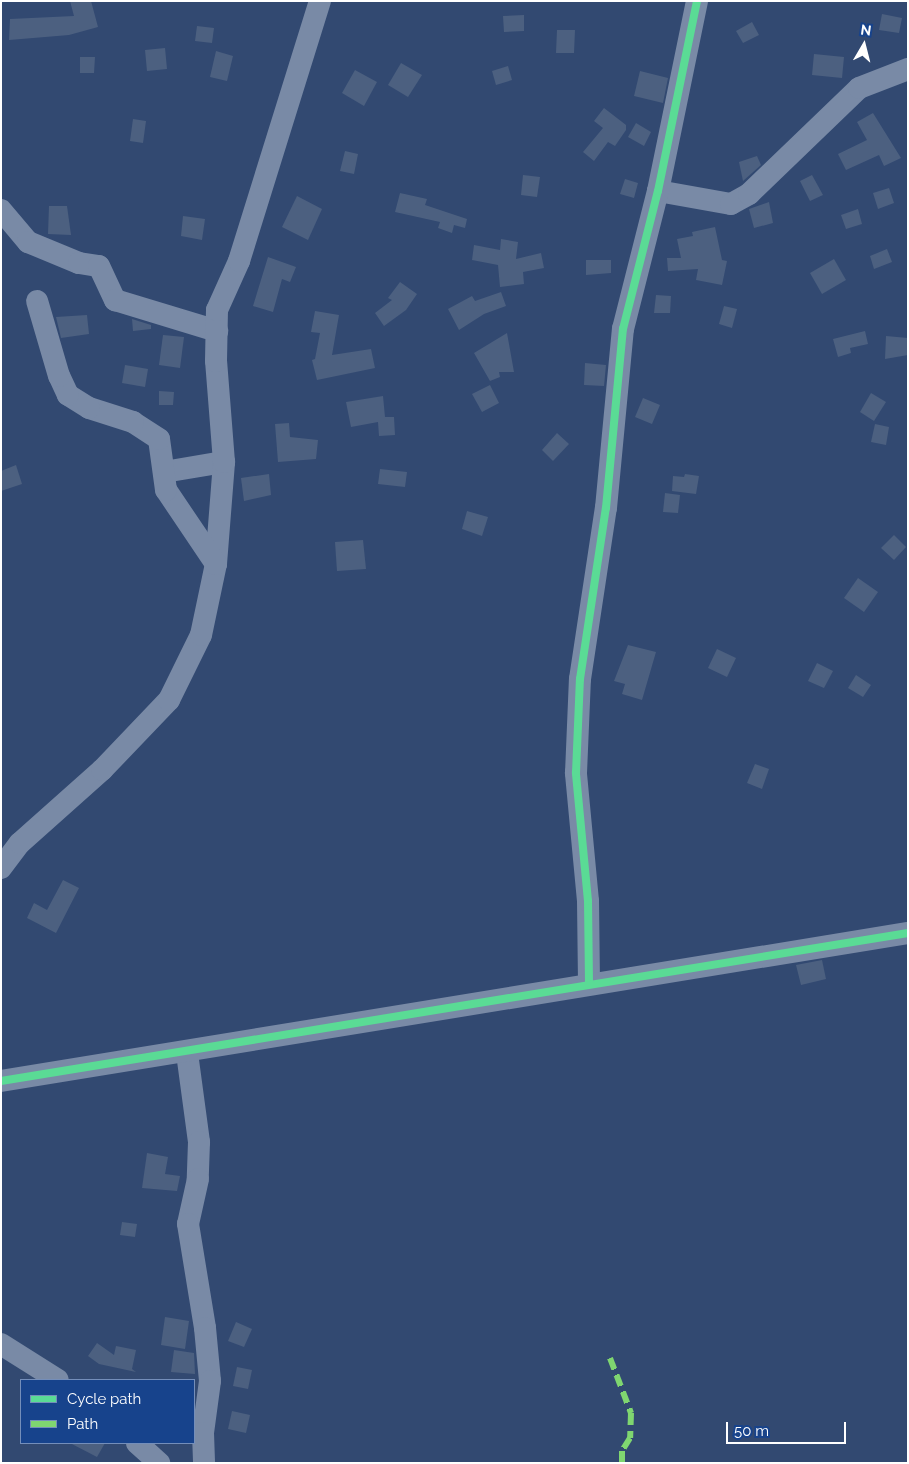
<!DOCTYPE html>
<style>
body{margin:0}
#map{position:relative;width:909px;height:1464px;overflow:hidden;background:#324971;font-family:Raleway,sans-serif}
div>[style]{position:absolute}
.building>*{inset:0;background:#4c6080}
.minor>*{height:22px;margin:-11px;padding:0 11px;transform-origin:11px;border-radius:11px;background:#798aa6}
.quiet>*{height:6px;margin-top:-3px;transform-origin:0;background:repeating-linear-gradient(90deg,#7fd670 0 12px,transparent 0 18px)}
.cycleway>*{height:8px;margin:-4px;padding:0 4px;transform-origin:4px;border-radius:4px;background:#5adb95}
span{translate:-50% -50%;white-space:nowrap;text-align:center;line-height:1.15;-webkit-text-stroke:4px #17438c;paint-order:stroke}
.frame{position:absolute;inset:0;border:2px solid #fff;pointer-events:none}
.legend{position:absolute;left:20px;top:1379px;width:175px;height:65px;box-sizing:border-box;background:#17438c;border:1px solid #748eba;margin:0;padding:6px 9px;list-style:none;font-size:15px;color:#fff}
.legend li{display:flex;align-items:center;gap:10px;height:25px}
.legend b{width:25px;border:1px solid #748eba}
.north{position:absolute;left:839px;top:20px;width:50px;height:50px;-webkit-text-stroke:4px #17438c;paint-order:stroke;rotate:8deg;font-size:14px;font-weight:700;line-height:20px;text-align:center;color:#fff}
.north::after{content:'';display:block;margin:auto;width:18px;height:22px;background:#fff;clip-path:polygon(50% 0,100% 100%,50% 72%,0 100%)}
.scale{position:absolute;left:726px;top:1422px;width:120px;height:22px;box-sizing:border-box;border:2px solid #fff;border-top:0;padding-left:6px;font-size:15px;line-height:18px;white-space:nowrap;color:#fff;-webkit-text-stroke:4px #17438c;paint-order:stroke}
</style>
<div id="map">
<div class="building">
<div style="clip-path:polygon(70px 1px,91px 1px,98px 27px,69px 35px,9px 40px,10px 19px,74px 16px)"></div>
<div style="clip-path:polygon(882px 14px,902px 18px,899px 33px,879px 30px)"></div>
<div style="clip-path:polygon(524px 15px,524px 31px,504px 32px,503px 16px)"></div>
<div style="clip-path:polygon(752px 22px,759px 35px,743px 43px,736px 31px)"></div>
<div style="clip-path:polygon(197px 26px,214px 28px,212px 43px,195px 41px)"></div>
<div style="clip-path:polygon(557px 30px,575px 30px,574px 53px,556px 53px)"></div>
<div style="clip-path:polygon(165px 48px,167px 69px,147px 71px,145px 50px)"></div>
<div style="clip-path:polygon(216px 51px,233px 56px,227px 81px,210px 77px)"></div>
<div style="clip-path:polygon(814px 54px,844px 57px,842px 78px,812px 75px)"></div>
<div style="clip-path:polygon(80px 57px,95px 57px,94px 73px,80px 73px)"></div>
<div style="clip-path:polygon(401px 63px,422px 75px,408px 97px,388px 85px)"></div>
<div style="clip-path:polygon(508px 66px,512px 80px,496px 85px,492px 71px)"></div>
<div style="clip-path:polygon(355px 70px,377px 82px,364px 106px,342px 93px)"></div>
<div style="clip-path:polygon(640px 71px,668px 78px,663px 103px,634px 96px)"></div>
<div style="clip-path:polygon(604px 108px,626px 125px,626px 130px,615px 146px,608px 142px,594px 161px,583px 152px,603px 128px,594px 121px)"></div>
<div style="clip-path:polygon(873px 113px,901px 158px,884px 166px,879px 155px,846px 170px,838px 154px,867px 140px,857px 122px)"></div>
<div style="clip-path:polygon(133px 119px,146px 121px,143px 143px,130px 141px)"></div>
<div style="clip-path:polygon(636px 123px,651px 132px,644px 146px,628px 137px)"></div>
<div style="clip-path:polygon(345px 151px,358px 154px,354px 174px,340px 171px)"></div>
<div style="clip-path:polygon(757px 156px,761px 165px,743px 181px,739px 162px)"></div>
<div style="clip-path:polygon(523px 175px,540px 177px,537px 197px,521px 195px)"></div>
<div style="clip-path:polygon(812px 175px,823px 195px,810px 201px,800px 181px)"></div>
<div style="clip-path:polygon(625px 179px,638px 183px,634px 198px,620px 194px)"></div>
<div style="clip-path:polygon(889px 188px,894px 203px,878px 209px,873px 193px)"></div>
<div style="clip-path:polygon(400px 193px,427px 199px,425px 205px,467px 219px,465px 228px,454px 225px,452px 233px,438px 228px,440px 222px,395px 212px)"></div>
<div style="clip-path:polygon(297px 196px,322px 209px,308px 240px,282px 227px)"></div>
<div style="clip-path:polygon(769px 202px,773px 223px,754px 228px,749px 209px)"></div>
<div style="clip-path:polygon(49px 206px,67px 206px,71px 235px,48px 234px)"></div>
<div style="clip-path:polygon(858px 209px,862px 224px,846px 229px,841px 215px)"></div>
<div style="clip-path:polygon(183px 216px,205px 219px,202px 240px,181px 236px)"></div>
<div style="clip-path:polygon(715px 227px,722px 260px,727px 261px,722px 285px,696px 280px,698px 269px,668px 271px,667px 258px,681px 258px,677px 239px,693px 236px,692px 232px)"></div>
<div style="clip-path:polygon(501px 239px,518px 242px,516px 259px,541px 253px,544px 268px,523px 272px,524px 284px,500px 287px,498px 265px,472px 260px,474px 245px,500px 250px)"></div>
<div style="clip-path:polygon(887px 249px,892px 262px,874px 269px,870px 256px)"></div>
<div style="clip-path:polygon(268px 257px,296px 267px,290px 282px,282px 279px,273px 312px,253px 306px)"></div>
<div style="clip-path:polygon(834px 259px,846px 280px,822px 294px,810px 273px)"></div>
<div style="clip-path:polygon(586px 260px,611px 260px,611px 273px,586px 275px)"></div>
<div style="clip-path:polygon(400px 282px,417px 294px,406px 310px,384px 326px,375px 313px,392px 300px,388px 298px)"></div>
<div style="clip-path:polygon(501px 292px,506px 306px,484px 314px,459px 330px,448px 309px,472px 296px,475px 301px)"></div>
<div style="clip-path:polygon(656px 295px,671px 296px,670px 313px,654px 313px)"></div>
<div style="clip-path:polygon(724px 306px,737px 309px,732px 328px,719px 324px)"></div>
<div style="clip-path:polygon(315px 311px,339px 315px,332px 355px,371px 349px,375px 368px,317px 380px,312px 360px,315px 359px,320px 333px,311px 332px)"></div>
<div style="clip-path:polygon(87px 315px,89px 334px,61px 338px,56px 317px)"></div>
<div style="clip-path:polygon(132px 319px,151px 325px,151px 329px,133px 331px)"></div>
<div style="clip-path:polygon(865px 331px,868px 344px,850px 348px,851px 353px,838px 357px,833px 339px)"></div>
<div style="clip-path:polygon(507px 333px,514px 372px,499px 372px,500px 377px,490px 381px,474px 353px)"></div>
<div style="clip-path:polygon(163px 335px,184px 337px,180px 368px,159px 365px)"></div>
<div style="clip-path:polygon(886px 336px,908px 338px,908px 355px,885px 359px)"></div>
<div style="clip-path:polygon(585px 363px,606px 365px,604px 386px,584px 385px)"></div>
<div style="clip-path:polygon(125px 365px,148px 369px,145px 387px,122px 383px)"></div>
<div style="clip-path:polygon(490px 385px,499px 403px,482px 412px,472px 394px)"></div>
<div style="clip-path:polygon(159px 391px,174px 392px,173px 405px,159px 405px)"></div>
<div style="clip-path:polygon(871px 393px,886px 402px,874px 421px,860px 412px)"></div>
<div style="clip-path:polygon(383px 396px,385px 417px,394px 417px,395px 435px,379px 436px,378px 422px,351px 427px,346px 402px)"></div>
<div style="clip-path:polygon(643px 398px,660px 405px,652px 424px,635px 417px)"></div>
<div style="clip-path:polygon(289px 423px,290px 437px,318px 440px,316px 459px,278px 462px,275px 424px)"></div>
<div style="clip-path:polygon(875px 424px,889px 427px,886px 445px,871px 442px)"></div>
<div style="clip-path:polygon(557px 433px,569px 444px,553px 461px,542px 450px)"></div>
<div style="clip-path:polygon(16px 465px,22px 484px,1px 491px,1px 471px)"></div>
<div style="clip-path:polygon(380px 469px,407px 472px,405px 487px,378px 484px)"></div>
<div style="clip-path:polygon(269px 474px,271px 495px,244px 501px,241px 478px)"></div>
<div style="clip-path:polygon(685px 474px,699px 476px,696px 494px,672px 491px,673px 476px,684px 477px)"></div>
<div style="clip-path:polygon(665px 493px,680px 495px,678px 513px,663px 512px)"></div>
<div style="clip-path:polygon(467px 511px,488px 517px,482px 536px,462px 529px)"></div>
<div style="clip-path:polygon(894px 535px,906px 547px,894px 560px,881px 548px)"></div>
<div style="clip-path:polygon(363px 540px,366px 569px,337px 571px,335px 542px)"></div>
<div style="clip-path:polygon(858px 578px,878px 592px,864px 612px,844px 598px)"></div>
<div style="clip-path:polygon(628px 645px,656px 652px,642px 700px,622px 694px,625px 684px,614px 681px)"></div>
<div style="clip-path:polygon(717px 649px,736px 658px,727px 677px,708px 668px)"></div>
<div style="clip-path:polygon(817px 663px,833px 671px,824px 688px,808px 681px)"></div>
<div style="clip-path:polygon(856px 675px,871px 685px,863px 697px,848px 688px)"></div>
<div style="clip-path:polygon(755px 764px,769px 769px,762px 789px,747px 783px)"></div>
<div style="clip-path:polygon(63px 880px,79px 888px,56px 933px,27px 918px,34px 903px,47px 910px)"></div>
<div style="clip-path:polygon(822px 960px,826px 979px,801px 985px,796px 965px)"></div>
<div style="clip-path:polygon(147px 1153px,168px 1157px,165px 1174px,180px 1176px,177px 1191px,142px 1188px)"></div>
<div style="clip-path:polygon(122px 1222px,137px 1224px,135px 1237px,120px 1235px)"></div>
<div style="clip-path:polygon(165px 1317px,189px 1321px,185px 1349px,161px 1345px)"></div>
<div style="clip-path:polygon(236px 1322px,252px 1329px,244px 1347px,228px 1341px)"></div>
<div style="clip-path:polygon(97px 1343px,114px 1355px,116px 1346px,136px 1350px,132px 1369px,136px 1372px,99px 1364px,88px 1356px)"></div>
<div style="clip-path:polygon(174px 1350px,194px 1353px,195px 1374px,171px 1372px)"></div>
<div style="clip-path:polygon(237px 1367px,252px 1370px,248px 1389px,233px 1386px)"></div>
<div style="clip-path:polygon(232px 1411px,250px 1415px,246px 1433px,228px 1429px)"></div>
<div style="clip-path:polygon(70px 1443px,105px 1443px,97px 1457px)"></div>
</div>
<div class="minor">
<div style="left:658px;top:191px;width:74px;rotate:10.1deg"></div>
<div style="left:731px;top:204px;width:21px;rotate:-29deg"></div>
<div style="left:749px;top:194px;width:153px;rotate:-43.9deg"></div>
<div style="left:859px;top:88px;width:53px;rotate:-21.2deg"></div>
<div style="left:1px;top:210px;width:42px;rotate:49.8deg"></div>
<div style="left:28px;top:242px;width:55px;rotate:22.4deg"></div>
<div style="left:79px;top:263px;width:20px;rotate:9deg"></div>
<div style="left:99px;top:266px;width:38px;rotate:65deg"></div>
<div style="left:115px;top:300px;width:107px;rotate:16.9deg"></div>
<div style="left:164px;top:472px;width:61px;rotate:-9.5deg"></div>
<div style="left:216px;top:564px;width:102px;rotate:-85.5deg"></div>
<div style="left:224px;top:462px;width:101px;rotate:-94.5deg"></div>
<div style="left:216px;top:361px;width:51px;rotate:-88.9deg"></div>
<div style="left:217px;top:310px;width:54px;rotate:-65.8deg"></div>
<div style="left:239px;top:261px;width:272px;rotate:-72.7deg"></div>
<div style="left:1px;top:868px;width:31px;rotate:-53deg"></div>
<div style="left:20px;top:843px;width:110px;rotate:-41.7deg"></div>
<div style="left:102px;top:770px;width:97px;rotate:-46.3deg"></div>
<div style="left:169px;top:700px;width:72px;rotate:-63.8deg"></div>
<div style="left:201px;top:635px;width:73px;rotate:-78.1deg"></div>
<div style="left:216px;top:564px;width:89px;rotate:-124deg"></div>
<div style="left:166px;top:490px;width:51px;rotate:-97.8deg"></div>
<div style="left:159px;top:439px;width:31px;rotate:-147deg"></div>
<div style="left:133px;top:422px;width:46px;rotate:-162.3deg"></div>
<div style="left:89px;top:408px;width:25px;rotate:-148deg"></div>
<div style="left:68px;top:395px;width:21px;rotate:-115deg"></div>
<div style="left:59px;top:376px;width:78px;rotate:-106.3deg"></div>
<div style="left:589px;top:983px;width:82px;rotate:-90.7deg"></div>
<div style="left:588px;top:901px;width:129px;rotate:-95.4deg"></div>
<div style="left:576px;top:773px;width:94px;rotate:-87.6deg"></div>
<div style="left:580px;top:679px;width:173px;rotate:-81.4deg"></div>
<div style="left:606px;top:508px;width:180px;rotate:-84.6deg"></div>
<div style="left:623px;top:329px;width:142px;rotate:-75.8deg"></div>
<div style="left:658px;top:191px;width:194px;rotate:-78.4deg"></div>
<div style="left:187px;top:1053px;width:90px;rotate:82.3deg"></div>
<div style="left:199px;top:1142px;width:37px;rotate:92deg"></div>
<div style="left:198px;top:1179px;width:46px;rotate:102.5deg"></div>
<div style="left:188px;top:1224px;width:105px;rotate:80.7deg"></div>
<div style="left:205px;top:1328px;width:53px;rotate:84.6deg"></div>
<div style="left:210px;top:1381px;width:52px;rotate:97.7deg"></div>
<div style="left:203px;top:1433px;width:30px;rotate:88deg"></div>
<div style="left:1px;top:1081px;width:919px;rotate:-9.27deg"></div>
<div style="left:1px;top:1344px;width:67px;rotate:32.3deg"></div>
<div style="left:137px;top:1443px;width:30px;rotate:42deg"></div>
</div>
<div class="quiet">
<div style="left:610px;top:1358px;width:59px;rotate:69.1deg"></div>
<div style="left:631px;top:1413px;width:25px;rotate:92deg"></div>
<div style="left:630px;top:1438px;width:15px;rotate:122deg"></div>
<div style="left:622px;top:1451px;width:12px;rotate:90deg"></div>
</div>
<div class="cycleway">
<div style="left:589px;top:983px;width:82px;rotate:-90.7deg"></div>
<div style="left:588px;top:901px;width:129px;rotate:-95.4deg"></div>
<div style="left:576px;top:773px;width:94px;rotate:-87.6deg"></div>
<div style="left:580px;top:679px;width:173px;rotate:-81.4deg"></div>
<div style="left:606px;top:508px;width:180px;rotate:-84.6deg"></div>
<div style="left:623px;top:329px;width:142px;rotate:-75.8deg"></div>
<div style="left:658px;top:191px;width:194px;rotate:-78.4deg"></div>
<div style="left:1px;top:1081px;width:919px;rotate:-9.27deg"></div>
</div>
<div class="frame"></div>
<ul class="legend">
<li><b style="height:6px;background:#5adb95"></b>Cycle path</li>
<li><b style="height:6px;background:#7fd670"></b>Path</li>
</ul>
<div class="north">N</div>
<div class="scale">50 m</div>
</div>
